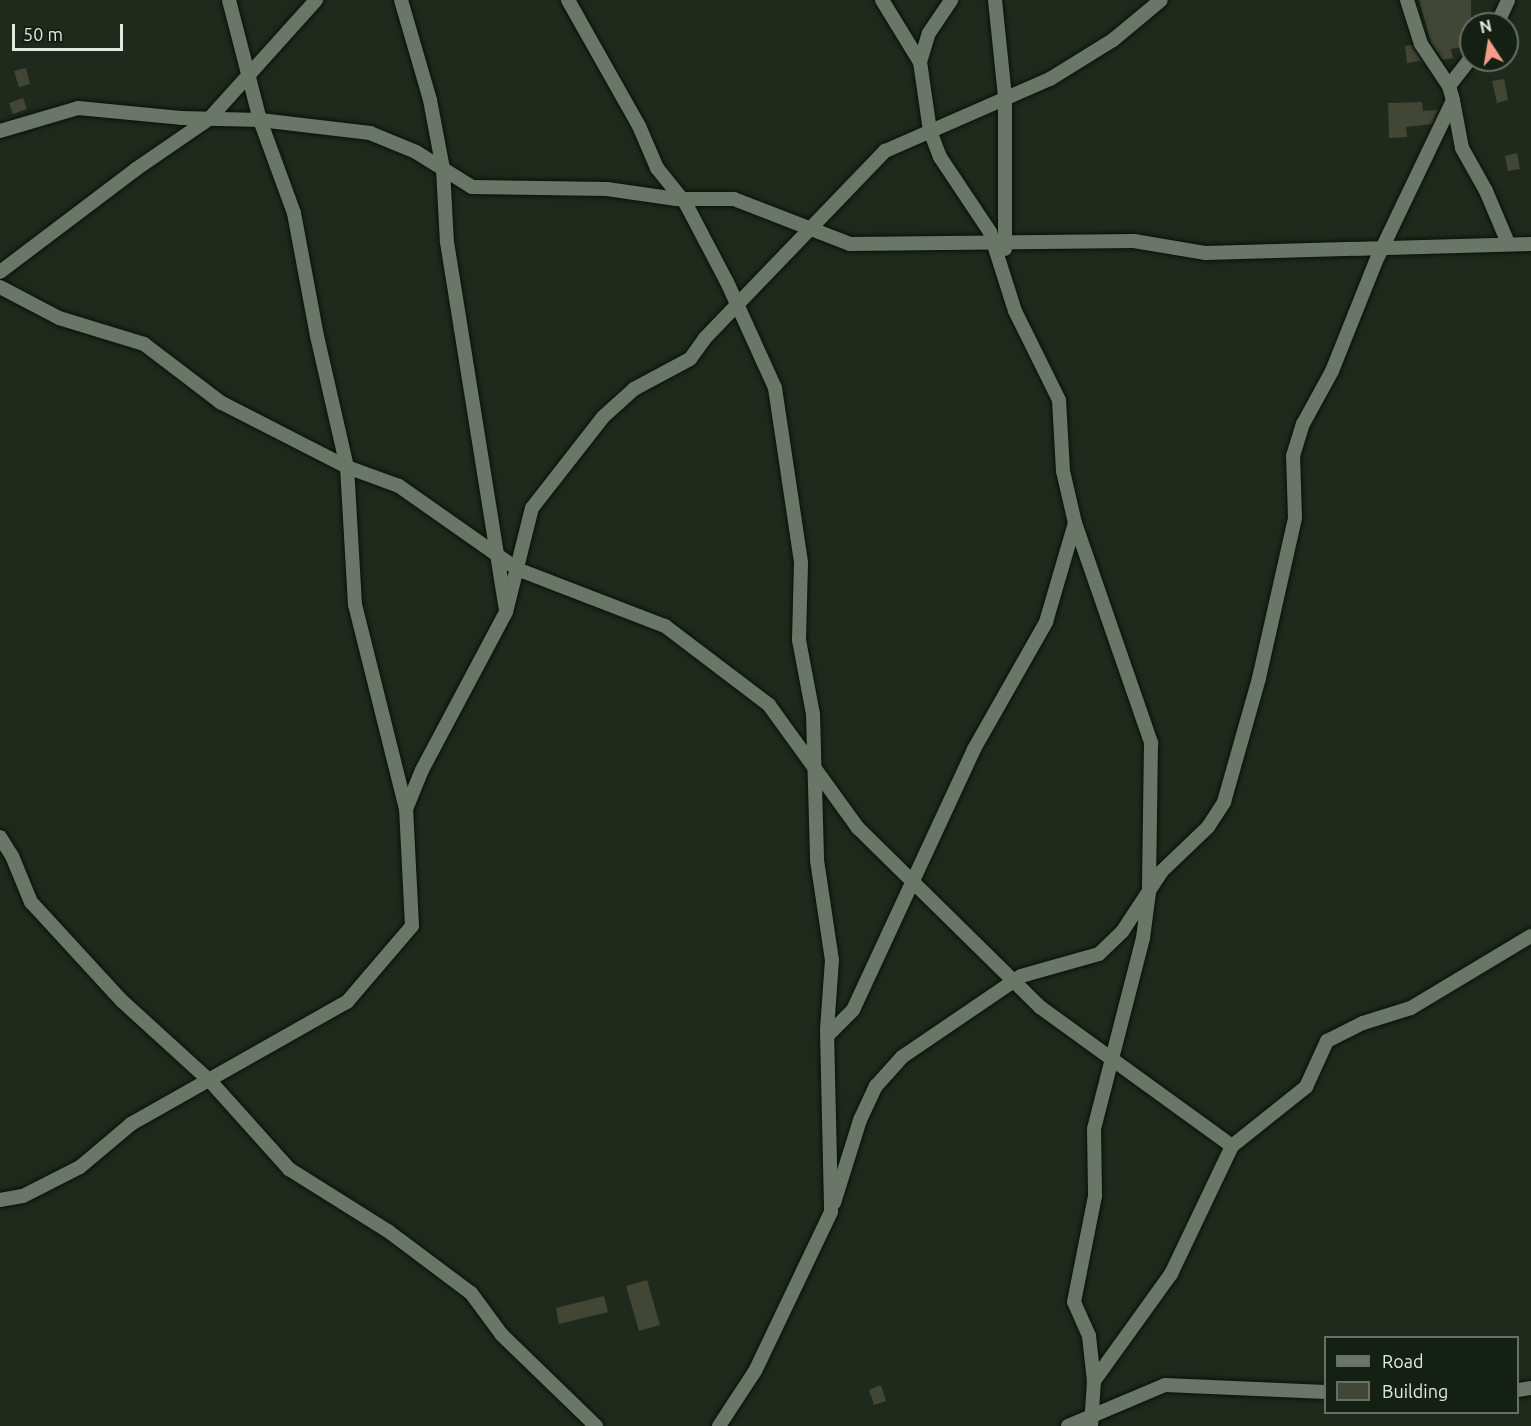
<!DOCTYPE html>
<style>
body{margin:0}
#map{position:relative;width:1531px;height:1426px;overflow:hidden;background:#1f2a1d;font-family:Ubuntu,sans-serif}
div>[style]{position:absolute}
.building>*{inset:0;background:#424635}
.roads{filter:drop-shadow(0 0 2px #081207) drop-shadow(0 0 2px #081207)}
.street>*{height:14px;margin:-7px;padding:0 7px;transform-origin:7px;border-radius:7px;background:#6a7768}
span{translate:-50% -50%;white-space:nowrap;text-align:center;line-height:1.15;-webkit-text-stroke:5px #152014;paint-order:stroke}
.legend{position:absolute;left:1324px;top:1336px;width:195px;height:78px;box-sizing:border-box;background:#152014;border:2px solid #677066;margin:0;padding:8px 10px;list-style:none;font-size:18px;color:#e1e8e0}
.legend li{display:flex;align-items:center;gap:12px;height:30px}
.legend b{width:30px;border:2px solid #677066}
.north{position:absolute;left:1459px;top:12px;width:60px;height:60px;box-sizing:border-box;background:#152014;border:2px solid #677066;border-radius:50%;rotate:348deg;font-size:16px;font-weight:700;line-height:24px;text-align:center;color:#e1e8e0}
.north::after{content:'';display:block;margin:auto;width:21px;height:27px;background:#f49e8a;clip-path:polygon(50% 0,100% 100%,50% 72%,0 100%)}
.scale{position:absolute;left:12px;top:24px;width:111px;height:27px;box-sizing:border-box;border:3px solid #e1e8e0;border-top:0;padding-left:8px;font-size:18px;line-height:21px;white-space:nowrap;color:#e1e8e0;-webkit-text-stroke:4px #152014;paint-order:stroke}
</style>
<div id="map">
<div class="building">
<div style="clip-path:polygon(1419px 0,1471px 0,1471px 45px,1451px 49px,1453px 58px,1443px 60px,1431px 43px)"></div>
<div style="clip-path:polygon(1412px 45px,1414px 49px,1424px 64px,1420px 61px,1407px 63px,1405px 46px)"></div>
<div style="clip-path:polygon(26px 68px,30px 84px,19px 87px,14px 71px)"></div>
<div style="clip-path:polygon(1504px 79px,1508px 100px,1497px 103px,1492px 81px)"></div>
<div style="clip-path:polygon(23px 98px,27px 109px,13px 114px,9px 103px)"></div>
<div style="clip-path:polygon(1422px 102px,1423px 111px,1438px 110px,1432px 124px,1406px 127px,1407px 137px,1389px 138px,1388px 103px)"></div>
<div style="clip-path:polygon(1517px 153px,1520px 169px,1508px 171px,1505px 156px)"></div>
<div style="clip-path:polygon(647px 1280px,660px 1325px,639px 1331px,626px 1286px)"></div>
<div style="clip-path:polygon(604px 1296px,608px 1312px,559px 1324px,556px 1308px)"></div>
<div style="clip-path:polygon(881px 1385px,886px 1401px,874px 1405px,869px 1390px)"></div>
</div>
<div class="roads">
<div class="street">
<div style="left:401px;top:0;width:104px;rotate:73.8deg"></div>
<div style="left:430px;top:100px;width:70px;rotate:79.3deg"></div>
<div style="left:443px;top:169px;width:73px;rotate:86.9deg"></div>
<div style="left:447px;top:242px;width:369px;rotate:80.9deg"></div>
<div style="left:568px;top:0;width:145px;rotate:60.6deg"></div>
<div style="left:639px;top:126px;width:46px;rotate:66.8deg"></div>
<div style="left:657px;top:168px;width:46px;rotate:51.1deg"></div>
<div style="left:686px;top:204px;width:88px;rotate:62.3deg"></div>
<div style="left:727px;top:282px;width:116px;rotate:65.6deg"></div>
<div style="left:775px;top:388px;width:177px;rotate:81.5deg"></div>
<div style="left:801px;top:563px;width:77px;rotate:91.5deg"></div>
<div style="left:799px;top:640px;width:75px;rotate:79.3deg"></div>
<div style="left:813px;top:714px;width:146px;rotate:88.4deg"></div>
<div style="left:817px;top:860px;width:101px;rotate:81.5deg"></div>
<div style="left:832px;top:960px;width:70px;rotate:94.1deg"></div>
<div style="left:827px;top:1030px;width:182px;rotate:88.7deg"></div>
<div style="left:831px;top:1212px;width:176px;rotate:115.5deg"></div>
<div style="left:755px;top:1371px;width:66px;rotate:123.2deg"></div>
<div style="left:882px;top:0;width:73px;rotate:58.5deg"></div>
<div style="left:995px;top:0;width:98px;rotate:84.1deg"></div>
<div style="left:1005px;top:97px;width:152px;rotate:90deg"></div>
<div style="left:1497px;top:24px;width:26px;rotate:-65deg"></div>
<div style="left:1449px;top:86px;width:36px;rotate:-52deg"></div>
<div style="left:1453px;top:100px;width:49px;rotate:79.4deg"></div>
<div style="left:1462px;top:148px;width:49px;rotate:60.8deg"></div>
<div style="left:1486px;top:191px;width:56px;rotate:67.1deg"></div>
<div style="left:0;top:131px;width:81px;rotate:-16.4deg"></div>
<div style="left:78px;top:108px;width:103px;rotate:5.5deg"></div>
<div style="left:181px;top:118px;width:79px;rotate:1.5deg"></div>
<div style="left:260px;top:120px;width:111px;rotate:6.7deg"></div>
<div style="left:370px;top:133px;width:50px;rotate:22.4deg"></div>
<div style="left:416px;top:152px;width:66px;rotate:32deg"></div>
<div style="left:472px;top:187px;width:135px;rotate:0.8deg"></div>
<div style="left:607px;top:189px;width:70px;rotate:8.2deg"></div>
<div style="left:676px;top:199px;width:58px"></div>
<div style="left:734px;top:199px;width:124px;rotate:21.2deg"></div>
<div style="left:850px;top:244px;width:284px;rotate:-0.6deg"></div>
<div style="left:1134px;top:241px;width:73px;rotate:9.5deg"></div>
<div style="left:1206px;top:253px;width:325px;rotate:-1.6deg"></div>
<div style="left:0;top:272px;width:171px;rotate:-37.1deg"></div>
<div style="left:136px;top:169px;width:88px;rotate:-34.4deg"></div>
<div style="left:209px;top:119px;width:160px;rotate:-48deg"></div>
<div style="left:0;top:287px;width:67px;rotate:27.7deg"></div>
<div style="left:59px;top:318px;width:89px;rotate:17deg"></div>
<div style="left:144px;top:344px;width:96px;rotate:37.3deg"></div>
<div style="left:220px;top:402px;width:143px;rotate:27.1deg"></div>
<div style="left:347px;top:467px;width:55px;rotate:20.1deg"></div>
<div style="left:399px;top:486px;width:144px;rotate:35.1deg"></div>
<div style="left:517px;top:569px;width:159px;rotate:21.1deg"></div>
<div style="left:665px;top:626px;width:131px;rotate:37.2deg"></div>
<div style="left:769px;top:705px;width:152px;rotate:54.1deg"></div>
<div style="left:858px;top:828px;width:255px;rotate:44.5deg"></div>
<div style="left:1040px;top:1007px;width:237px;rotate:35.9deg"></div>
<div style="left:1232px;top:1146px;width:95px;rotate:-38.6deg"></div>
<div style="left:1306px;top:1087px;width:51px;rotate:-65.5deg"></div>
<div style="left:1327px;top:1041px;width:40px;rotate:-26.6deg"></div>
<div style="left:1363px;top:1023px;width:50px;rotate:-17.4deg"></div>
<div style="left:1411px;top:1008px;width:140px;rotate:-31deg"></div>
<div style="left:1075px;top:523px;width:233px;rotate:70.9deg"></div>
<div style="left:1151px;top:743px;width:149px;rotate:90.8deg"></div>
<div style="left:1149px;top:892px;width:46px;rotate:97.4deg"></div>
<div style="left:1143px;top:938px;width:197px;rotate:104.4deg"></div>
<div style="left:1094px;top:1129px;width:67px;rotate:89.1deg"></div>
<div style="left:1095px;top:1196px;width:108px;rotate:101.2deg"></div>
<div style="left:1074px;top:1302px;width:37px;rotate:66deg"></div>
<div style="left:1089px;top:1336px;width:45px;rotate:83.7deg"></div>
<div style="left:406px;top:809px;width:42px;rotate:-67.7deg"></div>
<div style="left:422px;top:770px;width:179px;rotate:-62deg"></div>
<div style="left:506px;top:612px;width:107px;rotate:-76deg"></div>
<div style="left:532px;top:508px;width:115px;rotate:-52deg"></div>
<div style="left:603px;top:417px;width:42px;rotate:-42.1deg"></div>
<div style="left:634px;top:389px;width:64px;rotate:-28.2deg"></div>
<div style="left:690px;top:359px;width:26px;rotate:-54deg"></div>
<div style="left:705px;top:338px;width:260px;rotate:-46.1deg"></div>
<div style="left:885px;top:151px;width:180px;rotate:-23.6deg"></div>
<div style="left:1050px;top:79px;width:74px;rotate:-31.8deg"></div>
<div style="left:1113px;top:40px;width:62px;rotate:-39.8deg"></div>
<div style="left:0;top:837px;width:22px;rotate:58deg"></div>
<div style="left:12px;top:856px;width:50px;rotate:67.6deg"></div>
<div style="left:31px;top:902px;width:134px;rotate:47.4deg"></div>
<div style="left:122px;top:1001px;width:120px;rotate:42.3deg"></div>
<div style="left:211px;top:1082px;width:117px;rotate:48.1deg"></div>
<div style="left:289px;top:1169px;width:117px;rotate:32.1deg"></div>
<div style="left:388px;top:1231px;width:104px;rotate:36.8deg"></div>
<div style="left:471px;top:1293px;width:52px;rotate:53.6deg"></div>
<div style="left:502px;top:1335px;width:131px;rotate:44.1deg"></div>
<div style="left:828px;top:1035px;width:35px;rotate:-45deg"></div>
<div style="left:853px;top:1010px;width:288px;rotate:-65.1deg"></div>
<div style="left:974px;top:749px;width:146px;rotate:-60.4deg"></div>
<div style="left:1046px;top:622px;width:103px;rotate:-73.7deg"></div>
<div style="left:1075px;top:523px;width:53px;rotate:-103deg"></div>
<div style="left:1063px;top:471px;width:71px;rotate:-93.2deg"></div>
<div style="left:1059px;top:400px;width:99px;rotate:-116.3deg"></div>
<div style="left:1015px;top:311px;width:83px;rotate:-107.6deg"></div>
<div style="left:990px;top:232px;width:90px;rotate:-123.7deg"></div>
<div style="left:940px;top:157px;width:28px;rotate:-111deg"></div>
<div style="left:930px;top:131px;width:70px;rotate:-98.2deg"></div>
<div style="left:920px;top:62px;width:30px;rotate:-73deg"></div>
<div style="left:929px;top:33px;width:40px;rotate:-56deg"></div>
<div style="left:0;top:1200px;width:23px;rotate:-10deg"></div>
<div style="left:23px;top:1196px;width:64px;rotate:-27deg"></div>
<div style="left:80px;top:1167px;width:67px;rotate:-40.1deg"></div>
<div style="left:131px;top:1124px;width:248px;rotate:-29.5deg"></div>
<div style="left:347px;top:1002px;width:100px;rotate:-49.5deg"></div>
<div style="left:412px;top:926px;width:117px;rotate:-92.9deg"></div>
<div style="left:406px;top:809px;width:210px;rotate:-104deg"></div>
<div style="left:355px;top:605px;width:138px;rotate:-93.3deg"></div>
<div style="left:347px;top:467px;width:134px;rotate:-102.9deg"></div>
<div style="left:317px;top:336px;width:125px;rotate:-100.6deg"></div>
<div style="left:294px;top:213px;width:99px;rotate:-110.1deg"></div>
<div style="left:260px;top:120px;width:124px;rotate:-104.5deg"></div>
<div style="left:834px;top:1203px;width:87px;rotate:-72.6deg"></div>
<div style="left:860px;top:1120px;width:38px;rotate:-65deg"></div>
<div style="left:876px;top:1086px;width:39px;rotate:-48deg"></div>
<div style="left:902px;top:1057px;width:144px;rotate:-34.2deg"></div>
<div style="left:1021px;top:976px;width:81px;rotate:-15.8deg"></div>
<div style="left:1099px;top:954px;width:32px;rotate:-44deg"></div>
<div style="left:1122px;top:932px;width:73px;rotate:-56.7deg"></div>
<div style="left:1162px;top:871px;width:64px;rotate:-43.7deg"></div>
<div style="left:1208px;top:827px;width:30px;rotate:-57deg"></div>
<div style="left:1224px;top:802px;width:129px;rotate:-74.2deg"></div>
<div style="left:1259px;top:678px;width:164px;rotate:-77.3deg"></div>
<div style="left:1295px;top:518px;width:62px;rotate:-91.8deg"></div>
<div style="left:1293px;top:456px;width:34px;rotate:-73deg"></div>
<div style="left:1303px;top:424px;width:60px;rotate:-61.3deg"></div>
<div style="left:1332px;top:371px;width:118px;rotate:-68.2deg"></div>
<div style="left:1376px;top:261px;width:178px;rotate:-64.4deg"></div>
<div style="left:1453px;top:100px;width:15px;rotate:-106deg"></div>
<div style="left:1449px;top:86px;width:50px;rotate:-123.7deg"></div>
<div style="left:1421px;top:44px;width:46px;rotate:-107.7deg"></div>
<div style="left:1518px;top:1390px;width:13px;rotate:-9deg"></div>
<div style="left:1068px;top:1426px;width:105px;rotate:-22.9deg"></div>
<div style="left:1165px;top:1385px;width:161px;rotate:2.5deg"></div>
<div style="left:1091px;top:1426px;width:45px;rotate:-86.2deg"></div>
<div style="left:1094px;top:1381px;width:132px;rotate:-54.3deg"></div>
<div style="left:1171px;top:1274px;width:142px;rotate:-64.5deg"></div>
</div>
</div>
<ul class="legend">
<li><b style="height:8px;background:#6a7768"></b>Road</li>
<li><b style="height:16px;background:#424635"></b>Building</li>
</ul>
<div class="north">N</div>
<div class="scale">50 m</div>
</div>
